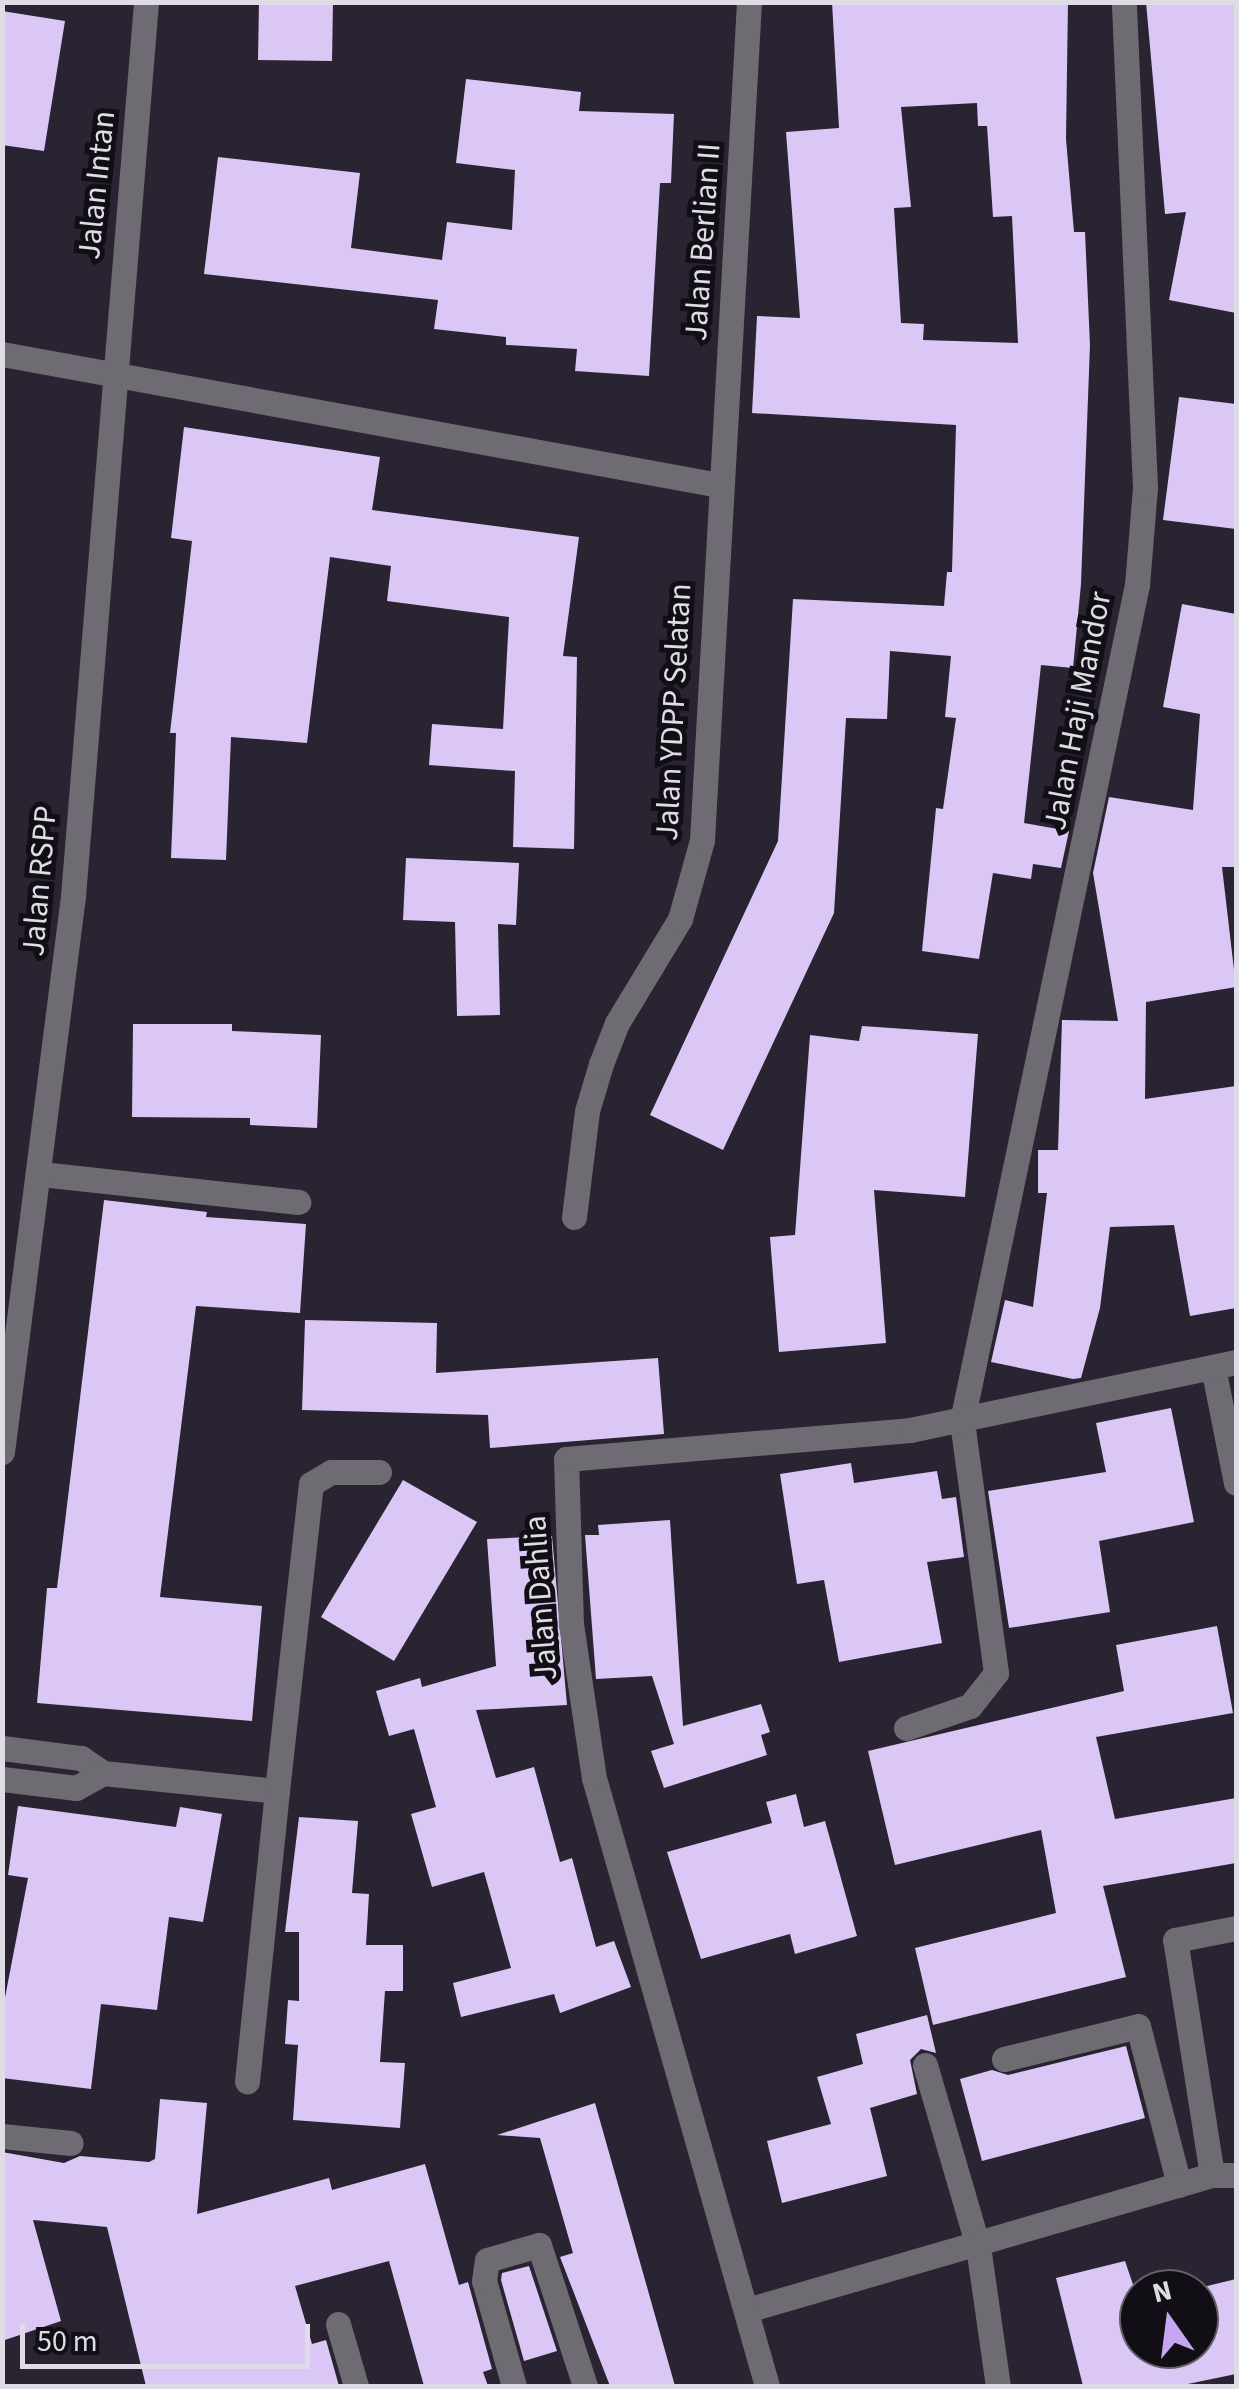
<!DOCTYPE html>
<style>
body{margin:0}
#map{position:relative;width:1239px;height:2389px;overflow:hidden;background:#2a2332;font-family:"Source Sans 3",sans-serif}
div>[style]{position:absolute}
.building>*{inset:0;background:#dac7f5}
.minor>*{height:25px;margin:-12.5px;padding:0 12.5px;transform-origin:12.5px;border-radius:12.5px;background:#6e6b73}
span{translate:-50% -50%;white-space:nowrap;text-align:center;line-height:1.15;-webkit-text-stroke:10px #110e15;paint-order:stroke}
.street-label{font-size:32px;color:#e0dce6}
.frame{position:absolute;inset:0;border:5px solid #e0dce6;pointer-events:none}
.north{position:absolute;left:1119px;top:2269px;width:100px;height:100px;box-sizing:border-box;background:#110e15;border:2px solid #646069;border-radius:50%;rotate:346deg;font-size:28px;font-weight:700;line-height:40px;text-align:center;color:#e0dce6}
.north::after{content:'';display:block;margin:auto;width:35px;height:45px;background:#c6a6f0;clip-path:polygon(50% 0,100% 100%,50% 72%,0 100%)}
.scale{position:absolute;left:20px;top:2324px;width:290px;height:45px;box-sizing:border-box;border:5px solid #e0dce6;border-top:0;padding-left:12px;font-size:30px;line-height:35px;white-space:nowrap;color:#e0dce6;-webkit-text-stroke:8px #110e15;paint-order:stroke}
</style>
<div id="map">
<div class="building">
<div style="clip-path:polygon(259px 2px,333px 2px,332px 61px,258px 60px)"></div>
<div style="clip-path:polygon(evenodd,832px 2px,1068px 2px,1066px 139px,1074px 232px,1085px 232px,1090px 345px,1081px 584px,1073px 668px,1041px 665px,1024px 823px,1069px 831px,1061px 868px,1033px 864px,1031px 879px,993px 873px,979px 959px,922px 951px,936px 808px,943px 809px,956px 718px,945px 717px,951px 656px,890px 651px,887px 719px,846px 718px,834px 913px,723px 1150px,650px 1115px,778px 841px,793px 599px,944px 606px,947px 572px,952px 572px,956px 425px,752px 413px,757px 316px,800px 318px,786px 132px,839px 128px,832px 2px,977px 103px,978px 126px,987px 126px,993px 217px,1012px 216px,1018px 343px,923px 340px,924px 324px,901px 323px,894px 208px,911px 207px,901px 107px,977px 103px)"></div>
<div style="clip-path:polygon(1146px 2px,1236px 2px,1236px 313px,1169px 300px,1186px 212px,1165px 214px)"></div>
<div style="clip-path:polygon(2px 11px,65px 21px,44px 151px,2px 145px)"></div>
<div style="clip-path:polygon(466px 79px,581px 92px,579px 111px,674px 114px,671px 183px,660px 183px,649px 376px,575px 371px,577px 349px,506px 345px,506px 337px,434px 329px,438px 300px,204px 274px,218px 157px,360px 173px,351px 248px,442px 260px,447px 222px,512px 230px,515px 170px,456px 163px)"></div>
<div style="clip-path:polygon(1179px 397px,1236px 404px,1236px 529px,1163px 520px)"></div>
<div style="clip-path:polygon(184px 427px,380px 457px,372px 510px,579px 537px,563px 656px,577px 657px,574px 849px,513px 847px,515px 771px,429px 765px,432px 724px,503px 729px,509px 617px,387px 601px,391px 566px,330px 557px,307px 743px,231px 737px,226px 860px,171px 858px,176px 733px,170px 733px,192px 541px,171px 538px)"></div>
<div style="clip-path:polygon(1182px 604px,1236px 614px,1236px 867px,1222px 867px,1236px 987px,1146px 1002px,1145px 1099px,1236px 1086px,1236px 1308px,1190px 1316px,1174px 1225px,1110px 1227px,1100px 1308px,1081px 1378px,1073px 1379px,991px 1362px,1005px 1300px,1033px 1307px,1047px 1193px,1038px 1193px,1038px 1150px,1058px 1150px,1062px 1020px,1118px 1021px,1093px 873px,1109px 797px,1193px 810px,1200px 714px,1163px 707px)"></div>
<div style="clip-path:polygon(406px 858px,519px 863px,516px 925px,498px 924px,500px 1015px,457px 1016px,455px 922px,403px 920px)"></div>
<div style="clip-path:polygon(133px 1024px,232px 1024px,232px 1031px,321px 1035px,317px 1128px,250px 1125px,250px 1118px,132px 1117px)"></div>
<div style="clip-path:polygon(862px 1026px,978px 1034px,965px 1197px,874px 1190px,886px 1343px,779px 1352px,770px 1237px,795px 1235px,810px 1035px,859px 1041px)"></div>
<div style="clip-path:polygon(104px 1200px,207px 1212px,206px 1217px,306px 1224px,300px 1313px,196px 1306px,160px 1597px,262px 1606px,252px 1721px,37px 1703px,47px 1588px,57px 1588px)"></div>
<div style="clip-path:polygon(305px 1320px,437px 1323px,436px 1373px,658px 1358px,664px 1434px,490px 1448px,488px 1415px,302px 1410px)"></div>
<div style="clip-path:polygon(1171px 1408px,1194px 1522px,1099px 1541px,1110px 1612px,1009px 1628px,988px 1491px,1106px 1472px,1096px 1423px)"></div>
<div style="clip-path:polygon(851px 1463px,854px 1483px,937px 1471px,942px 1499px,956px 1497px,964px 1557px,927px 1562px,942px 1643px,839px 1662px,824px 1580px,797px 1584px,780px 1474px)"></div>
<div style="clip-path:polygon(403px 1480px,477px 1522px,394px 1661px,321px 1617px)"></div>
<div style="clip-path:polygon(670px 1520px,683px 1726px,761px 1704px,770px 1732px,761px 1735px,767px 1755px,664px 1788px,651px 1751px,674px 1744px,652px 1676px,596px 1679px,585px 1535px,599px 1535px,598px 1525px)"></div>
<div style="clip-path:polygon(552px 1536px,567px 1705px,476px 1710px,496px 1778px,534px 1767px,560px 1862px,572px 1858px,596px 1947px,614px 1941px,631px 1987px,560px 2013px,554px 1994px,461px 2017px,453px 1983px,511px 1968px,484px 1872px,432px 1887px,411px 1814px,436px 1807px,414px 1729px,389px 1736px,376px 1691px,420px 1678px,422px 1687px,496px 1666px,487px 1539px)"></div>
<div style="clip-path:polygon(1217px 1626px,1233px 1713px,1096px 1737px,1115px 1819px,1236px 1798px,1236px 1863px,1103px 1886px,1126px 1977px,933px 2025px,915px 1948px,1056px 1913px,1041px 1830px,895px 1865px,868px 1751px,1124px 1691px,1116px 1645px)"></div>
<div style="clip-path:polygon(796px 1794px,804px 1827px,825px 1821px,857px 1936px,795px 1954px,790px 1934px,701px 1959px,667px 1852px,772px 1823px,766px 1802px)"></div>
<div style="clip-path:polygon(18px 1806px,176px 1827px,180px 1807px,222px 1814px,203px 1922px,169px 1917px,157px 2010px,101px 2004px,91px 2089px,2px 2078px,2px 2013px,28px 1878px,8px 1875px)"></div>
<div style="clip-path:polygon(299px 1817px,358px 1821px,352px 1893px,369px 1894px,366px 1945px,403px 1945px,403px 1991px,385px 1991px,380px 2062px,405px 2063px,400px 2128px,293px 2120px,298px 2045px,285px 2044px,288px 2000px,299px 2001px,299px 1932px,285px 1932px)"></div>
<div style="clip-path:polygon(927px 2015px,936px 2053px,921px 2049px,910px 2060px,917px 2094px,870px 2108px,887px 2176px,782px 2203px,767px 2141px,831px 2124px,817px 2077px,863px 2064px,856px 2034px)"></div>
<div style="clip-path:polygon(1126px 2046px,1145px 2118px,982px 2161px,960px 2079px,992px 2070px,1008px 2075px)"></div>
<div style="clip-path:polygon(160px 2099px,207px 2103px,197px 2214px,329px 2178px,332px 2190px,425px 2164px,459px 2285px,468px 2282px,492px 2369px,483px 2372px,488px 2386px,424px 2386px,389px 2261px,295px 2286px,312px 2344px,326px 2340px,339px 2386px,146px 2386px,107px 2227px,33px 2220px,61px 2321px,2px 2341px,2px 2152px,64px 2163px,80px 2156px,149px 2162px,155px 2159px)"></div>
<div style="clip-path:polygon(595px 2103px,675px 2386px,610px 2386px,560px 2257px,573px 2253px,540px 2138px,497px 2135px)"></div>
<div style="clip-path:polygon(1125px 2261px,1139px 2302px,1139px 2349px,1199px 2349px,1199px 2288px,1236px 2279px,1236px 2374px,1178px 2386px,1083px 2386px,1056px 2278px)"></div>
<div style="clip-path:polygon(529px 2266px,557px 2351px,524px 2361px,501px 2280px,502px 2273px)"></div>
</div>
<div class="minor">
<div style="left:2px;top:354px;width:729px;rotate:10.35deg"></div>
<div style="left:41px;top:1174px;width:259px;rotate:6.2deg"></div>
<div style="left:574px;top:1217px;width:107px;rotate:-83deg"></div>
<div style="left:587px;top:1111px;width:49px;rotate:-73.4deg"></div>
<div style="left:601px;top:1064px;width:44px;rotate:-68.7deg"></div>
<div style="left:617px;top:1023px;width:122px;rotate:-58.8deg"></div>
<div style="left:680px;top:919px;width:82px;rotate:-74.4deg"></div>
<div style="left:702px;top:840px;width:839px;rotate:-86.79deg"></div>
<div style="left:1213px;top:1367px;width:118px;rotate:78.8deg"></div>
<div style="left:2px;top:1452px;width:561px;rotate:-82.72deg"></div>
<div style="left:73px;top:896px;width:897px;rotate:-85.33deg"></div>
<div style="left:906px;top:1728px;width:68px;rotate:-19deg"></div>
<div style="left:970px;top:1706px;width:42px;rotate:-51.8deg"></div>
<div style="left:996px;top:1673px;width:254px;rotate:-97.7deg"></div>
<div style="left:962px;top:1421px;width:854px;rotate:-78.18deg"></div>
<div style="left:1137px;top:585px;width:98px;rotate:-85.3deg"></div>
<div style="left:1145px;top:487px;width:485px;rotate:-92.5deg"></div>
<div style="left:2px;top:1748px;width:80px;rotate:7.2deg"></div>
<div style="left:81px;top:1758px;width:27px;rotate:34deg"></div>
<div style="left:103px;top:1773px;width:175px;rotate:5.9deg"></div>
<div style="left:277px;top:1791px;width:292px;rotate:95.9deg"></div>
<div style="left:2px;top:1779px;width:75px;rotate:6.9deg"></div>
<div style="left:76px;top:1788px;width:31px;rotate:-29deg"></div>
<div style="left:277px;top:1791px;width:309px;rotate:-83.7deg"></div>
<div style="left:311px;top:1484px;width:23px;rotate:-31deg"></div>
<div style="left:331px;top:1472px;width:48px"></div>
<div style="left:1004px;top:2059px;width:138px;rotate:-13.8deg"></div>
<div style="left:1138px;top:2026px;width:164px;rotate:75.5deg"></div>
<div style="left:925px;top:2065px;width:189px;rotate:73.7deg"></div>
<div style="left:978px;top:2246px;width:141px;rotate:81.9deg"></div>
<div style="left:2px;top:2136px;width:69px;rotate:5.8deg"></div>
<div style="left:1212px;top:2175px;width:238px;rotate:-98.9deg"></div>
<div style="left:1175px;top:1940px;width:62px;rotate:-11.1deg"></div>
<div style="left:747px;top:2310px;width:484px;rotate:-16.2deg"></div>
<div style="left:1212px;top:2175px;width:24px"></div>
<div style="left:338px;top:2324px;width:65px;rotate:73.8deg"></div>
<div style="left:514px;top:2386px;width:109px;rotate:-105.9deg"></div>
<div style="left:484px;top:2281px;width:21px;rotate:-82deg"></div>
<div style="left:487px;top:2260px;width:54px;rotate:-16.1deg"></div>
<div style="left:539px;top:2245px;width:148px;rotate:71.9deg"></div>
<div style="left:767px;top:2386px;width:632px;rotate:-105.88deg"></div>
<div style="left:594px;top:1778px;width:155px;rotate:-98.5deg"></div>
<div style="left:571px;top:1625px;width:166px;rotate:-91.7deg"></div>
<div style="left:566px;top:1459px;width:345px;rotate:-4.8deg"></div>
<div style="left:910px;top:1430px;width:333px;rotate:-11.8deg"></div>
</div>
<div class="street-label">
<span style="left:97px;top:185px;rotate:-84deg">Jalan Intan</span>
<span style="left:703px;top:242px;rotate:-86deg">Jalan Berlian II</span>
<span style="left:1078px;top:711px;rotate:-79deg">Jalan Haji Mandor</span>
<span style="left:674px;top:712px;rotate:-87deg">Jalan YDPP Selatan</span>
<span style="left:40px;top:881px;rotate:-85deg">Jalan RSPP</span>
<span style="left:541px;top:1598px;rotate:-94deg">Jalan Dahlia</span>
</div>
<div class="frame"></div>
<div class="north">N</div>
<div class="scale">50 m</div>
</div>
